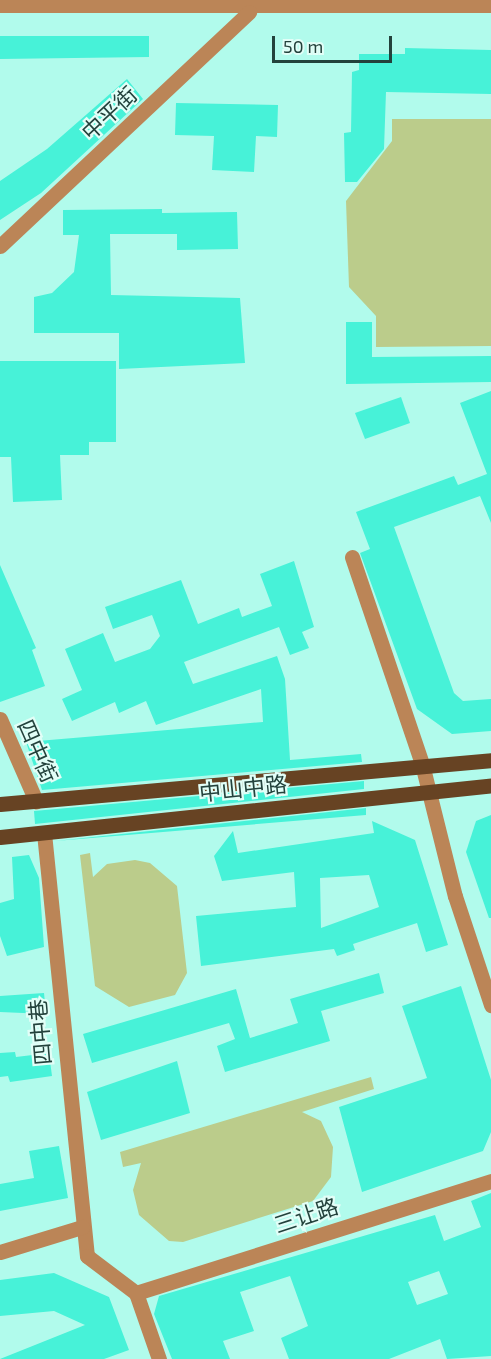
<!DOCTYPE html>
<meta charset="utf-8">
<style>
body{margin:0}
#map{position:relative;width:491px;height:1359px;overflow:hidden;background:#b1fbec;font-family:"Exo 2","Noto Sans SC",sans-serif}
div>[style]{position:absolute}
.green>*{inset:0;background:#bbcc8b}
.building>*{inset:0;background:#47f2d8}
.minor>*{height:15px;margin:-7.5px;padding:0 7.5px;transform-origin:7.5px;border-radius:7.5px;background:#bb8557}
.major>*{height:15px;margin:-7.5px;padding:0 7.5px;transform-origin:7.5px;border-radius:7.5px;background:#674323}
span{translate:-50% -50%;white-space:nowrap;text-align:center;line-height:1.15;-webkit-text-stroke:4.5px #e2fef7;paint-order:stroke}
.street-label{font-size:22px;color:#23423c}
.scale{position:absolute;left:272px;top:36px;width:120px;height:27px;box-sizing:border-box;border:3px solid #23423c;border-top:0;padding-left:8px;font-size:18px;line-height:21px;white-space:nowrap;color:#23423c;-webkit-text-stroke:4px #e2fef7;paint-order:stroke}
</style>
<div id="map">
<div class="green">
<div style="clip-path:polygon(392px 119px,491px 119px,491px 346px,376px 347px,376px 316px,349px 287px,346px 201px,392px 141px)"></div>
<div style="clip-path:polygon(90px 853px,93px 877px,107px 864px,135px 860px,150px 863px,177px 886px,187px 973px,175px 995px,129px 1007px,95px 986px,80px 855px)"></div>
<div style="clip-path:polygon(371px 1077px,374px 1089px,302px 1112px,321px 1121px,333px 1147px,331px 1177px,313px 1201px,183px 1242px,169px 1241px,139px 1215px,133px 1190px,141px 1163px,123px 1167px,120px 1152px)"></div>
</div>
<div class="building">
<div style="clip-path:polygon(0 36px,149px 36px,149px 57px,0 59px)"></div>
<div style="clip-path:polygon(405px 48px,491px 50px,491px 94px,386px 92px,384px 149px,357px 182px,345px 182px,344px 133px,351px 132px,352px 72px,359px 70px,359px 54px,405px 54px)"></div>
<div style="clip-path:polygon(127px 79px,143px 99px,41px 193px,0 220px,0 181px,47px 149px)"></div>
<div style="clip-path:polygon(176px 103px,278px 105px,277px 137px,256px 136px,254px 172px,212px 170px,214px 136px,175px 135px)"></div>
<div style="clip-path:polygon(162px 209px,162px 213px,237px 212px,238px 249px,177px 250px,177px 234px,110px 234px,111px 295px,240px 298px,245px 363px,119px 369px,119px 333px,34px 333px,34px 297px,52px 293px,74px 272px,79px 235px,63px 235px,63px 210px)"></div>
<div style="clip-path:polygon(346px 322px,372px 322px,372px 357px,491px 356px,491px 382px,346px 384px)"></div>
<div style="clip-path:polygon(0 361px,116px 361px,116px 442px,89px 442px,89px 455px,60px 455px,62px 500px,13px 502px,11px 457px,0 457px)"></div>
<div style="clip-path:polygon(491px 391px,491px 523px,480px 496px,394px 527px,454px 693px,463px 701px,491px 699px,491px 731px,452px 734px,417px 709px,360px 553px,370px 549px,356px 512px,454px 476px,458px 485px,487px 474px,460px 403px)"></div>
<div style="clip-path:polygon(401px 397px,410px 423px,365px 439px,355px 413px)"></div>
<div style="clip-path:polygon(294px 561px,314px 627px,302px 632px,309px 648px,290px 655px,279px 627px,184px 662px,193px 684px,277px 656px,285px 679px,290px 760px,361px 754px,362px 762px,42px 790px,26px 742px,263px 722px,261px 689px,156px 725px,146px 701px,119px 713px,115px 702px,72px 721px,62px 699px,82px 690px,65px 649px,103px 633px,115px 662px,150px 649px,160px 636px,152px 615px,113px 629px,105px 607px,181px 580px,198px 624px,239px 608px,242px 617px,272px 606px,260px 574px)"></div>
<div style="clip-path:polygon(0 565px,36px 648px,32px 650px,45px 686px,0 702px)"></div>
<div style="clip-path:polygon(364px 781px,364px 789px,35px 824px,34px 811px)"></div>
<div style="clip-path:polygon(366px 808px,366px 815px,55px 841px)"></div>
<div style="clip-path:polygon(491px 815px,491px 918px,489px 918px,466px 852px,476px 821px)"></div>
<div style="clip-path:polygon(evenodd,372px 821px,415px 840px,448px 945px,426px 952px,417px 923px,353px 944px,355px 950px,337px 956px,334px 949px,201px 966px,196px 916px,296px 907px,294px 872px,222px 881px,214px 856px,233px 831px,238px 853px,374px 833px,372px 821px,369px 875px,379px 907px,321px 928px,320px 878px,369px 875px)"></div>
<div style="clip-path:polygon(29px 855px,39px 878px,44px 947px,7px 956px,0 936px,0 903px,14px 899px,12px 857px)"></div>
<div style="clip-path:polygon(379px 973px,384px 993px,321px 1011px,330px 1041px,225px 1072px,217px 1046px,235px 1039px,229px 1023px,92px 1063px,83px 1034px,236px 989px,250px 1038px,298px 1023px,290px 999px)"></div>
<div style="clip-path:polygon(461px 986px,491px 1080px,491px 1132px,483px 1151px,362px 1192px,339px 1107px,427px 1078px,402px 1006px)"></div>
<div style="clip-path:polygon(44px 993px,46px 1014px,0 1012px,0 996px)"></div>
<div style="clip-path:polygon(15px 1052px,16px 1057px,49px 1053px,52px 1076px,10px 1082px,8px 1076px,0 1077px,0 1053px)"></div>
<div style="clip-path:polygon(177px 1061px,190px 1113px,101px 1140px,87px 1092px)"></div>
<div style="clip-path:polygon(59px 1146px,68px 1198px,0 1211px,0 1184px,34px 1178px,29px 1151px)"></div>
<div style="clip-path:polygon(evenodd,491px 1193px,491px 1356px,447px 1359px,440px 1339px,389px 1359px,289px 1359px,281px 1338px,308px 1326px,290px 1276px,240px 1292px,254px 1331px,223px 1341px,230px 1359px,172px 1359px,154px 1314px,159px 1296px,435px 1215px,444px 1241px,481px 1227px,471px 1201px,491px 1193px,439px 1271px,448px 1294px,417px 1305px,408px 1282px,439px 1271px)"></div>
<div style="clip-path:polygon(54px 1273px,109px 1297px,129px 1350px,104px 1359px,0 1359px,85px 1325px,54px 1311px,0 1316px,0 1280px)"></div>
</div>
<div class="minor">
<div style="left:0;top:5px;width:491px"></div>
<div style="left:0;top:246px;width:342px;rotate:-43.2deg"></div>
<div style="left:352px;top:557px;width:219px;rotate:71.3deg"></div>
<div style="left:422px;top:764px;width:136px;rotate:76deg"></div>
<div style="left:455px;top:896px;width:115px;rotate:71.7deg"></div>
<div style="left:0;top:719px;width:90px;rotate:66.3deg"></div>
<div style="left:44px;top:833px;width:425px;rotate:84.2deg"></div>
<div style="left:87px;top:1256px;width:61px;rotate:37.1deg"></div>
<div style="left:136px;top:1293px;width:70px;rotate:70.8deg"></div>
<div style="left:0;top:1252px;width:86px;rotate:-17deg"></div>
<div style="left:136px;top:1293px;width:372px;rotate:-17.5deg"></div>
</div>
<div class="major">
<div style="left:0;top:804px;width:493px;rotate:-5.1deg"></div>
<div style="left:0;top:837px;width:494px;rotate:-6deg"></div>
</div>
<div class="street-label">
<span style="left:109px;top:113px;rotate:-43deg">中平街</span>
<span style="left:38px;top:751px;rotate:66deg">四中街</span>
<span style="left:243px;top:788px;rotate:-6deg">中山中路</span>
<span style="left:40px;top:1032px;rotate:-95deg">四中巷</span>
<span style="left:306px;top:1215px;rotate:-18deg">三让路</span>
</div>
<div class="scale">50 m</div>
</div>
